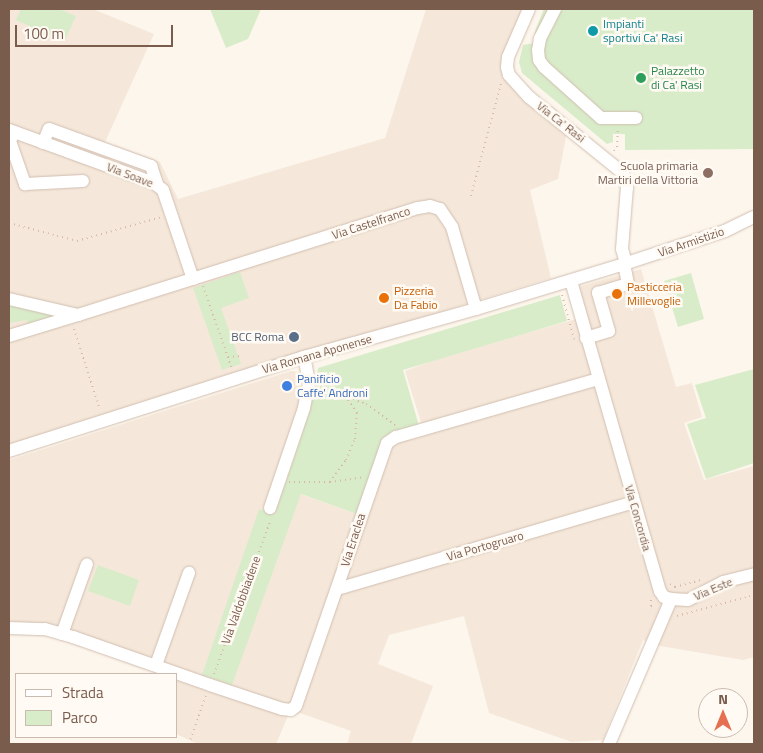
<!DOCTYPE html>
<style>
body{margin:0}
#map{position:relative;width:763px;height:753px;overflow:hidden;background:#fdf6ec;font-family:"Titillium Web",sans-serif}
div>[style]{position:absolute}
.residential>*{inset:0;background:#f5e8da}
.green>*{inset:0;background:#d8ecc9}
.path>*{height:2px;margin-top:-1px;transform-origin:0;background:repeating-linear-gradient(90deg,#d9b8a5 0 1px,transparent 0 5px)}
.roads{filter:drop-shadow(0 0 1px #d1beb0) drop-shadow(0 0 1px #d1beb0)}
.minor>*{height:12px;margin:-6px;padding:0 6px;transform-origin:6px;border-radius:6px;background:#fff}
.dots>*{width:14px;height:14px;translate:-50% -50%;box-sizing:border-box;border:2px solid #fffaf3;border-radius:50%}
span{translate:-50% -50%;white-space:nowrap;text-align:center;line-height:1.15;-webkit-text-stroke:5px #fffaf3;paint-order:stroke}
.culture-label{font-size:12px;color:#0d838f}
.left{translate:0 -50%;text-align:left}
.leisure-label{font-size:12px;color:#27864d}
.street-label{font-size:12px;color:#7a5c4d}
.education-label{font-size:12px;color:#785e54}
.right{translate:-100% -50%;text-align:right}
.food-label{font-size:12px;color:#c56008}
.service-label{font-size:12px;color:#4e5e75}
.shop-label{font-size:12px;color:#366cbe}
.frame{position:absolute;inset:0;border:10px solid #7a5c4d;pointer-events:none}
.legend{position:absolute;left:15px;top:673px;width:162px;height:65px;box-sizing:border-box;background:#fffaf3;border:1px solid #cabbb1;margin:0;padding:6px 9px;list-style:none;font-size:15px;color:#7a5c4d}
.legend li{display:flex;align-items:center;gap:10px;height:25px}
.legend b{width:25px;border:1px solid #cabbb1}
.north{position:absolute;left:698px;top:688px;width:50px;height:50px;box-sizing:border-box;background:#fffaf3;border:1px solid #cabbb1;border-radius:50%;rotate:0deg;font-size:14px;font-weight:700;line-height:20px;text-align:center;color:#7a5c4d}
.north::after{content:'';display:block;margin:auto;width:18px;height:22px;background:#e76f51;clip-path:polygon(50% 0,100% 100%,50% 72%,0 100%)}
.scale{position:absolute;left:15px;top:25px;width:158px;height:22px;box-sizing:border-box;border:2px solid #7a5c4d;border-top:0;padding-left:6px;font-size:15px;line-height:18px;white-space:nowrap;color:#7a5c4d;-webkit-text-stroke:4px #fffaf3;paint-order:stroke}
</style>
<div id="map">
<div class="residential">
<div style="clip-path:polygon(9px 9px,93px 9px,154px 34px,105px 142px,160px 162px,178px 199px,385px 138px,426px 9px,528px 9px,503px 67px,567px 131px,558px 179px,530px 190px,551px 278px,9px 446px)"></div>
<div style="clip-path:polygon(641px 269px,676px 387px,692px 383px,702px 417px,684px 423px,704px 480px,754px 466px,754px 657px,743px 660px,660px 646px,643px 640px,603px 740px,572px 742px,489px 713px,464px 616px,389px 635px,378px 664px,433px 686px,411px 744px,347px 744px,351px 731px,300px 713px,288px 716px,276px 744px,198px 744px,176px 734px,176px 674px,152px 674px,154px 670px,59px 637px,9px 633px,9px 460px,291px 371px,301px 372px,305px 392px,274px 485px,363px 516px,390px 446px,424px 432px,405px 371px,437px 359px,583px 317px,574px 288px)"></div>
</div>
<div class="green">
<div style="clip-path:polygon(21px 9px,59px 9px,76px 16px,64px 42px,16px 20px)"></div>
<div style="clip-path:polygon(210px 9px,261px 9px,248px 39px,226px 48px)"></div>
<div style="clip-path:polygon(544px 9px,754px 9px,754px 149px,625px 150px,625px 134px,613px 134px,613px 142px,607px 144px,522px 73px,519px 62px,523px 45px,534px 43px,535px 31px)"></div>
<div style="clip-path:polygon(240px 272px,249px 298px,221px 308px,241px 364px,222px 370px,193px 288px)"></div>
<div style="clip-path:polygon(691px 273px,704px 319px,678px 327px,664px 281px)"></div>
<div style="clip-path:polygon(560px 295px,567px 321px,403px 370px,419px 426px,393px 434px,357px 514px,301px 494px,232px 685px,202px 675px,259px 509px,275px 514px,310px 410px,318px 368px)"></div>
<div style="clip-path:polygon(9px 299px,78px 315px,29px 330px,27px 320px,9px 323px)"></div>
<div style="clip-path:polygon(754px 369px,754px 463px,706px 479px,687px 424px,706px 418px,695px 385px)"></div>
<div style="clip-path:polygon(98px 565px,139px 580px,130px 606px,88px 591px)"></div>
</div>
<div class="path">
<div style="left:614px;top:151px;width:5px;rotate:-53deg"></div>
<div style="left:617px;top:147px;width:17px;rotate:-87deg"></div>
<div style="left:471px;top:196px;width:117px;rotate:-75.1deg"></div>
<div style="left:9px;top:223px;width:70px;rotate:14.8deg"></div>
<div style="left:77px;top:241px;width:87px;rotate:-15.9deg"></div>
<div style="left:203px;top:286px;width:88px;rotate:70.7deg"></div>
<div style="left:562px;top:295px;width:46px;rotate:74.7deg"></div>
<div style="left:74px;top:329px;width:85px;rotate:72.2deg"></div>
<div style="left:228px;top:357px;width:13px;rotate:-4deg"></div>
<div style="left:321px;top:385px;width:49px;rotate:22.9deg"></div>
<div style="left:366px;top:404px;width:36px;rotate:36deg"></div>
<div style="left:289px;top:482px;width:41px"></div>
<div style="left:330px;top:482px;width:34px;rotate:-8deg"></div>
<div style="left:330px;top:482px;width:27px;rotate:-54deg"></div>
<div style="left:346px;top:460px;width:23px;rotate:-67deg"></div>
<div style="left:355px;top:439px;width:26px;rotate:-86deg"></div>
<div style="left:357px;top:413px;width:22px;rotate:-124deg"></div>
<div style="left:670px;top:584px;width:6px;rotate:31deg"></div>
<div style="left:675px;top:587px;width:27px;rotate:-15deg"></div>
<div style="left:651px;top:600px;width:6px;rotate:90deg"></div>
<div style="left:651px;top:606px;width:4px;rotate:27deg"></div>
<div style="left:677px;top:616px;width:80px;rotate:-15.3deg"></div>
<div style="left:214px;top:674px;width:165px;rotate:-69.8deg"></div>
<div style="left:189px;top:744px;width:52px;rotate:-70.9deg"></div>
</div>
<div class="roads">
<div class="minor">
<div style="left:529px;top:9px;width:52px;rotate:113.6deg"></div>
<div style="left:508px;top:57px;width:10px;rotate:96deg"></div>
<div style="left:507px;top:67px;width:8px;rotate:76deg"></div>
<div style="left:509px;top:75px;width:30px;rotate:48deg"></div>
<div style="left:529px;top:97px;width:121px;rotate:39deg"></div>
<div style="left:623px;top:173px;width:15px;rotate:74deg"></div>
<div style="left:627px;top:187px;width:62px;rotate:94.6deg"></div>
<div style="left:622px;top:249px;width:15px;rotate:74deg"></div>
<div style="left:555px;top:9px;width:34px;rotate:117deg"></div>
<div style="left:540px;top:39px;width:11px;rotate:100deg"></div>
<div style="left:538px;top:50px;width:10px;rotate:84deg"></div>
<div style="left:539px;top:60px;width:9px;rotate:54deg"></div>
<div style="left:544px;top:67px;width:76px;rotate:41.8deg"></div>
<div style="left:601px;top:118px;width:35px"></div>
<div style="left:9px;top:130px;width:154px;rotate:20.1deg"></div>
<div style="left:154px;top:183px;width:11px;rotate:38deg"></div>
<div style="left:163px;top:190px;width:94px;rotate:71.4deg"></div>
<div style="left:14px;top:132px;width:10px;rotate:114deg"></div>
<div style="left:10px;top:141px;width:46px;rotate:70.8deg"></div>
<div style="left:25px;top:184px;width:58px;rotate:-3deg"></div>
<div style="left:43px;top:143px;width:15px;rotate:-67deg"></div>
<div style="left:49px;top:129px;width:109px;rotate:19.9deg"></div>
<div style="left:151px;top:166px;width:21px;rotate:71deg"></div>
<div style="left:571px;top:281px;width:323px;rotate:74deg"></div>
<div style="left:660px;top:591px;width:7px;rotate:56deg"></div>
<div style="left:664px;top:597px;width:7px;rotate:16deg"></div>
<div style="left:671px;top:599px;width:17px;rotate:3deg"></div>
<div style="left:688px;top:600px;width:39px;rotate:-27deg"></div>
<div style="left:723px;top:582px;width:32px;rotate:-14deg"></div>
<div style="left:9px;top:299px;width:71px;rotate:13.1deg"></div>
<div style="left:78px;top:315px;width:356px;rotate:-17.5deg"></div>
<div style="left:418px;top:208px;width:12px;rotate:-9deg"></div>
<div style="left:430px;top:206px;width:10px;rotate:17deg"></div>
<div style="left:440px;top:209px;width:22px;rotate:56deg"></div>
<div style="left:452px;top:227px;width:85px;rotate:73.7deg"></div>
<div style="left:9px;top:336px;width:72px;rotate:-16.9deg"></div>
<div style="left:586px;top:338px;width:24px;rotate:-17deg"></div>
<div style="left:609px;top:331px;width:40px;rotate:-106deg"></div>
<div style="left:598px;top:293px;width:31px;rotate:-17deg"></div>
<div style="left:628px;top:284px;width:20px;rotate:-101deg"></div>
<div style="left:9px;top:451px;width:310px;rotate:-17.7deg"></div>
<div style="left:304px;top:357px;width:179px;rotate:-15.6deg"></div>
<div style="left:476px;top:309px;width:155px;rotate:-16.9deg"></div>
<div style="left:624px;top:264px;width:106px;rotate:-18.1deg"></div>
<div style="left:725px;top:231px;width:32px;rotate:-26deg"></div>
<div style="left:270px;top:508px;width:106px;rotate:-71.2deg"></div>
<div style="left:304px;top:408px;width:26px;rotate:-79deg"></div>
<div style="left:309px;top:382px;width:25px;rotate:-101deg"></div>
<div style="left:337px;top:589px;width:309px;rotate:-16.3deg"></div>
<div style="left:9px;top:628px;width:36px;rotate:2deg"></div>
<div style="left:45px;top:629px;width:29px;rotate:16deg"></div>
<div style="left:73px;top:637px;width:145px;rotate:19.3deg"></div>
<div style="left:210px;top:685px;width:76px;rotate:18.4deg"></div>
<div style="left:282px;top:709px;width:9px;rotate:6deg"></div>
<div style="left:291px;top:710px;width:6px;rotate:-39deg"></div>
<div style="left:296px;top:706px;width:278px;rotate:-70.9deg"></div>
<div style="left:387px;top:443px;width:11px;rotate:-34deg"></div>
<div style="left:396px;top:437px;width:210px;rotate:-16deg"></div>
<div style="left:62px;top:634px;width:74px;rotate:-70.3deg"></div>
<div style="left:156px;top:665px;width:98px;rotate:-70.3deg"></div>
<div style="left:609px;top:744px;width:158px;rotate:-66.8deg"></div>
</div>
</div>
<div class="dots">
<div style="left:593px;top:31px;background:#0f9aa8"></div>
<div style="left:641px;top:78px;background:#2e9e5b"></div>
<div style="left:708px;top:173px;background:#8d6e63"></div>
<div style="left:617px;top:294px;background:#e8710a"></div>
<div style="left:384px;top:298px;background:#e8710a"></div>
<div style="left:294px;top:337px;background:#5c6f8a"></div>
<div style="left:287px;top:386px;background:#3f7fe0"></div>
</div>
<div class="culture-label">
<span class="left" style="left:603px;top:31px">Impianti<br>sportivi Ca' Rasi</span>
</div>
<div class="leisure-label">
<span class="left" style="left:651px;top:78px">Palazzetto<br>di Ca' Rasi</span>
</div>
<div class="street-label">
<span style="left:561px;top:122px;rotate:38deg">Via Ca' Rasi</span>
<span style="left:130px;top:175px;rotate:21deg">Via Soave</span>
<span style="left:371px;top:223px;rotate:-18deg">Via Castelfranco</span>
<span style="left:691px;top:242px;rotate:-19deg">Via Armistizio</span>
<span style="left:317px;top:354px;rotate:-16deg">Via Romana Aponense</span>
<span style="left:638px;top:518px;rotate:74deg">Via Concordia</span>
<span style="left:353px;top:540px;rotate:-72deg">Via Eraclea</span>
<span style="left:485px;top:546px;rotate:-16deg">Via Portogruaro</span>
<span style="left:713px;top:589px;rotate:-23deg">Via Este</span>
<span style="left:241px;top:600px;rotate:-70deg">Via Valdobbiadene</span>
</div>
<div class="education-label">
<span class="right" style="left:698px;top:173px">Scuola primaria<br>Martiri della Vittoria</span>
</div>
<div class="food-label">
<span class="left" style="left:627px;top:294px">Pasticceria<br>Millevoglie</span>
<span class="left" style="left:394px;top:298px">Pizzeria<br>Da Fabio</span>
</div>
<div class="service-label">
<span class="right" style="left:284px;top:337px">BCC Roma</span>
</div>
<div class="shop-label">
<span class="left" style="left:297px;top:386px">Panificio<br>Caffe' Androni</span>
</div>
<div class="frame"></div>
<ul class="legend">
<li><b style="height:6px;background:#fff"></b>Strada</li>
<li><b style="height:14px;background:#d8ecc9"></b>Parco</li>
</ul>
<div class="north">N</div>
<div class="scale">100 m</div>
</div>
